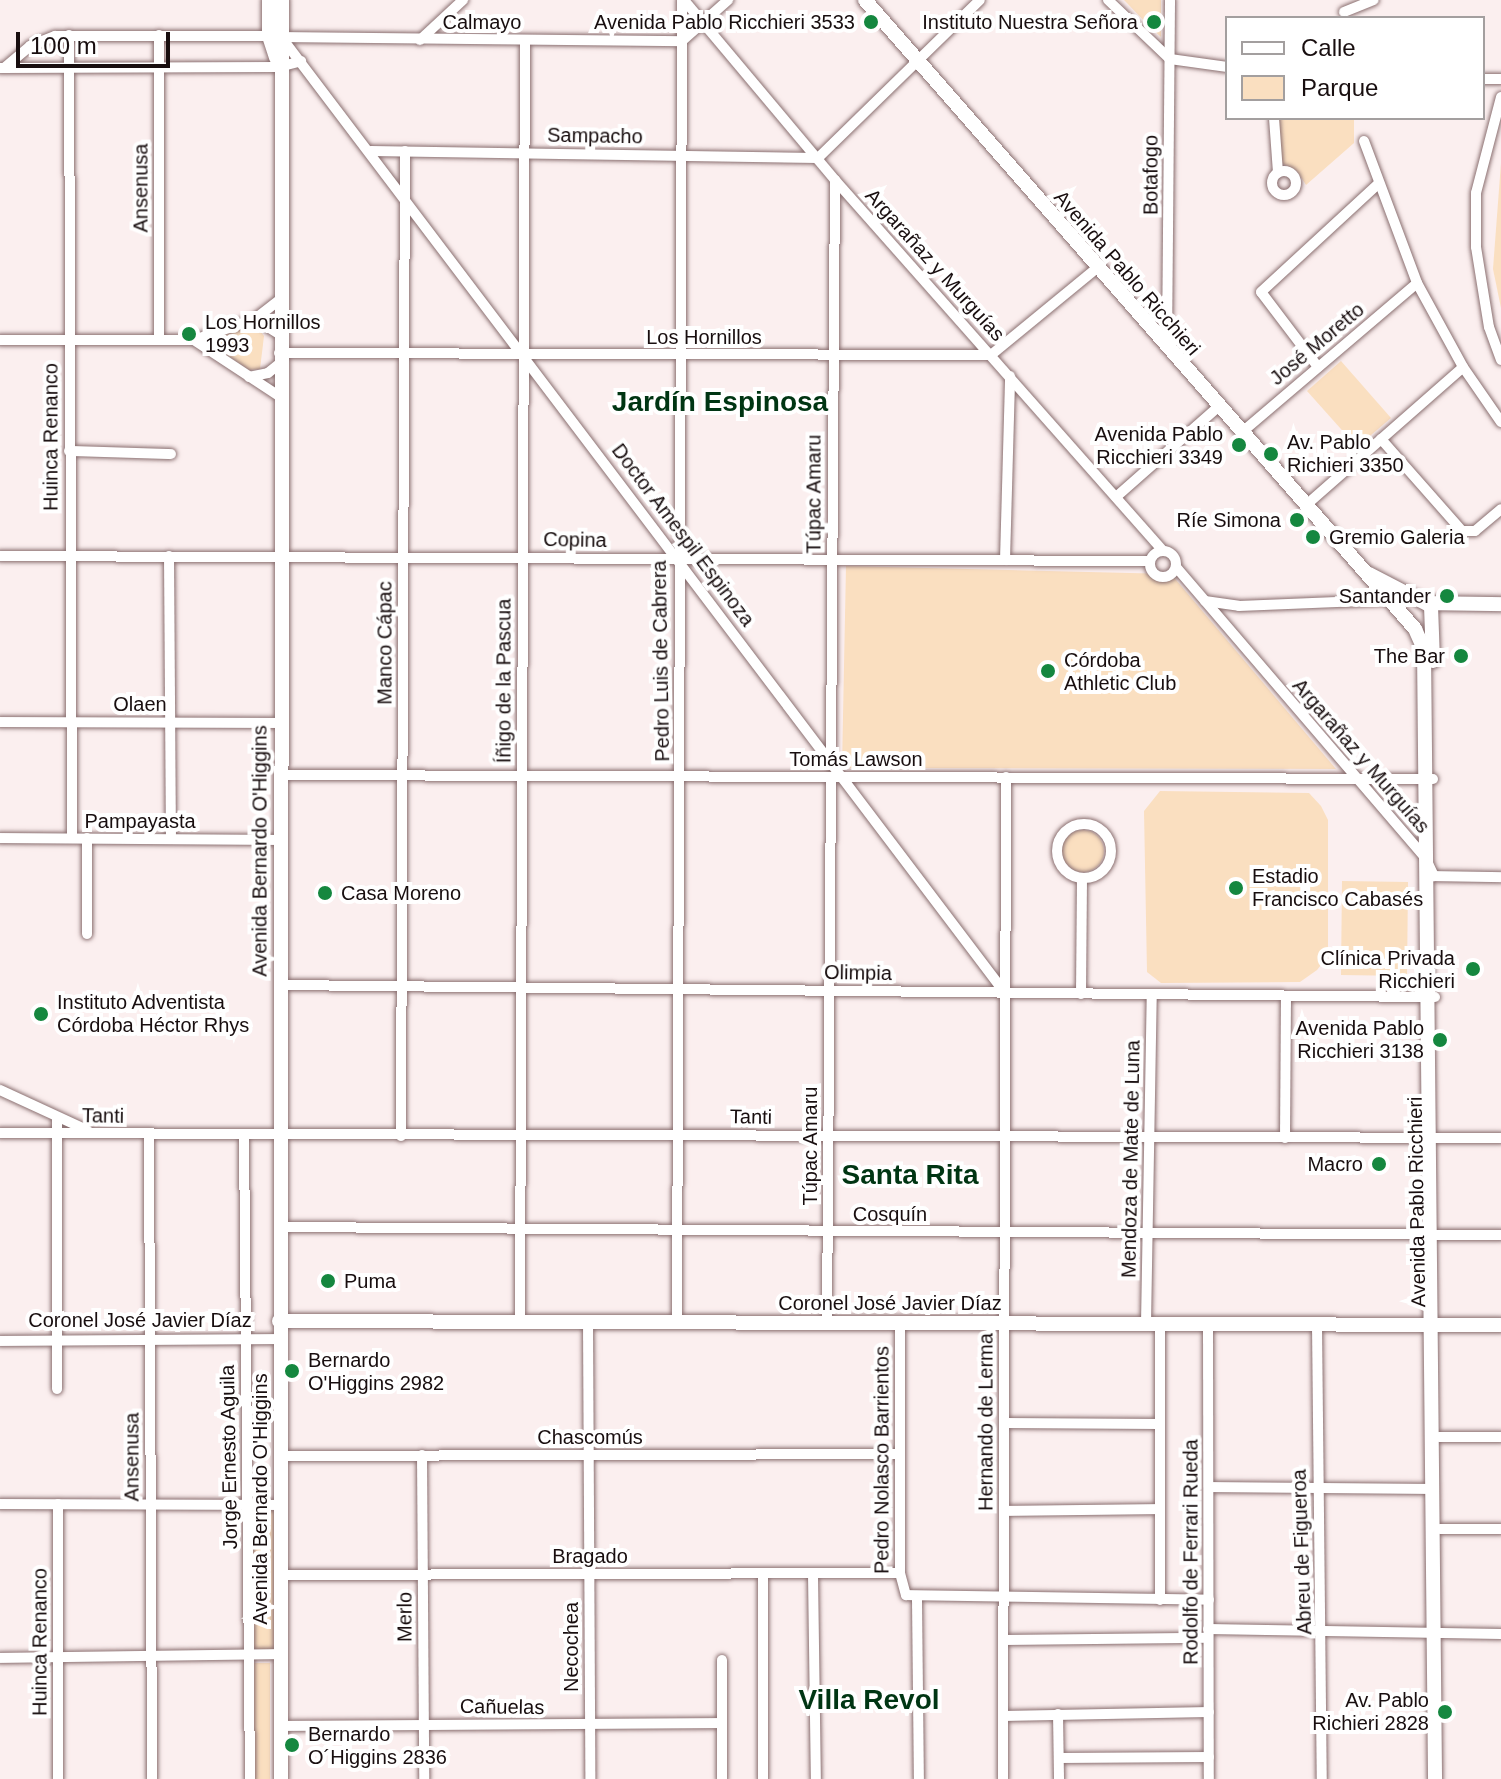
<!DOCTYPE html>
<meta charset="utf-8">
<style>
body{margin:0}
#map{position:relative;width:1501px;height:1779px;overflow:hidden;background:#fbefef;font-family:Helvetica,sans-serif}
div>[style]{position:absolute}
.green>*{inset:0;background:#fadfc0}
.round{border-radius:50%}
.roads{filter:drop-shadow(0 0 2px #8a6f70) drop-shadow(0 0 2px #8a6f70)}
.minor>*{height:10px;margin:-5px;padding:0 5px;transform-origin:5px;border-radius:5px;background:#fff}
.minor>.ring{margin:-5px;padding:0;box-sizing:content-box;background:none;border:10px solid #fff;border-radius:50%}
.secondary>*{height:14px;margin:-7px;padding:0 7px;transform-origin:7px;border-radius:7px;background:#fff}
.dots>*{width:22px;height:22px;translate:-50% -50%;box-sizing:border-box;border:4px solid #fff;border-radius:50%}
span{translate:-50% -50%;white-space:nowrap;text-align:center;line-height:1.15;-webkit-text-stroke:8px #fff;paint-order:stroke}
.street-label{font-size:20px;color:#180e0f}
.poi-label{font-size:20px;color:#180e0f}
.right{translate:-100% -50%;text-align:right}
.left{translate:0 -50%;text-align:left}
.district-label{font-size:28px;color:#003513;font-weight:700}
.legend{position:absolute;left:1225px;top:16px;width:260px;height:104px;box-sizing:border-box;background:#fff;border:2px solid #a39f9f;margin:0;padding:10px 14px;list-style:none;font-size:24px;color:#180e0f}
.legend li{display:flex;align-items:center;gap:16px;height:40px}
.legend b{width:40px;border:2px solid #a39f9f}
.scale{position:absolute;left:16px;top:32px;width:154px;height:36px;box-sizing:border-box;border:4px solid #180e0f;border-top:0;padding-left:10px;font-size:24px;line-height:28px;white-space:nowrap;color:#180e0f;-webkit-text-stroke:6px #fff;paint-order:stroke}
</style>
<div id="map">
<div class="green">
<div style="clip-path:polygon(1124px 0,1161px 0,1161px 37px,1150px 27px)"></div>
<div style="clip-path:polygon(1279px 118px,1354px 118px,1354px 143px,1306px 185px,1297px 171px,1278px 161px)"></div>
<div style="clip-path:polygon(1501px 163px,1501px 308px,1493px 269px)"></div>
<div style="clip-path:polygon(255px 324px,264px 336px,260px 369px,249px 370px,204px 339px)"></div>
<div style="clip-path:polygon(1341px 361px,1391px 418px,1357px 447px,1307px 391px)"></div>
<div style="clip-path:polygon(846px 566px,1171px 574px,1336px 769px,842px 768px)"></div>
<div style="clip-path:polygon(1160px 791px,1309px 793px,1321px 806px,1328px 820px,1328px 956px,1317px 970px,1300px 982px,1161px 983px,1147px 972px,1144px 811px)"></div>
<div class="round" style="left:1062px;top:830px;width:42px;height:42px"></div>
<div style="clip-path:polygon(1342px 881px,1408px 882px,1407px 976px,1341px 975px)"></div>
<div style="clip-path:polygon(251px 1508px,275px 1508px,274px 1651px,252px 1652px)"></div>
<div style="clip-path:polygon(251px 1663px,270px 1663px,270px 1779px,251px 1779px)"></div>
</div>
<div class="roads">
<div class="minor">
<div style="left:684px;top:0;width:235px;rotate:50deg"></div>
<div style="left:835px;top:180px;width:495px;rotate:48.5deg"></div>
<div style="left:1108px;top:0;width:86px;rotate:43.6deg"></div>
<div style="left:1170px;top:59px;width:58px;rotate:8deg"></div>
<div style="left:1344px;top:12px;width:32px;rotate:-22deg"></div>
<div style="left:69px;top:35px;width:803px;rotate:89.79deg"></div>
<div style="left:159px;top:35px;width:305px;rotate:90deg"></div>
<div style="left:282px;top:37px;width:400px;rotate:0.6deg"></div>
<div style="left:682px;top:41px;width:62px;rotate:-41.7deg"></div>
<div style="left:282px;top:38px;width:1198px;rotate:52.87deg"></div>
<div style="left:420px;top:40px;width:59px;rotate:-42.9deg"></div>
<div style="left:0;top:68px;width:279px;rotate:-0.2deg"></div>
<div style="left:279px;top:67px;width:23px;rotate:-15deg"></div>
<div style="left:4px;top:68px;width:34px;rotate:-40deg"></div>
<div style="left:30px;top:46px;width:27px;rotate:-22deg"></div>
<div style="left:55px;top:36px;width:214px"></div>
<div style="left:1483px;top:79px;width:18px"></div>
<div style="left:1501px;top:97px;width:99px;rotate:104.6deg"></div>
<div style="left:1476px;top:193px;width:54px;rotate:90deg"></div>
<div style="left:1476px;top:247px;width:81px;rotate:80.8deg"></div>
<div style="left:1489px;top:327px;width:35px;rotate:70deg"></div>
<div style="left:1274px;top:118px;width:55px;rotate:85.8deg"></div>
<div style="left:1364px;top:141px;width:152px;rotate:69.5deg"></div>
<div style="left:1417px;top:283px;width:96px;rotate:61.3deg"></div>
<div style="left:1463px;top:367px;width:67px;rotate:55.4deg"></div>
<div style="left:371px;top:151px;width:447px;rotate:0.9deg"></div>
<div style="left:818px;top:158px;width:226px;rotate:-44.3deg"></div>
<div class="ring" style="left:1272px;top:171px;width:14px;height:14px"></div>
<div style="left:255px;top:319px;width:28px;rotate:32deg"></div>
<div style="left:0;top:340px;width:194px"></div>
<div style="left:194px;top:340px;width:65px;rotate:-19deg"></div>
<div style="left:255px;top:319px;width:31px;rotate:-38deg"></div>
<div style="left:194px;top:340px;width:102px;rotate:33.4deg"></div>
<div style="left:1167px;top:346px;width:346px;rotate:-89.5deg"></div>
<div style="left:279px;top:353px;width:712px;rotate:0.16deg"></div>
<div style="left:991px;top:355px;width:137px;rotate:-39.4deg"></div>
<div style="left:1318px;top:367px;width:94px;rotate:-127.2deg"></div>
<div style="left:1261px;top:292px;width:158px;rotate:-42.7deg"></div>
<div style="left:249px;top:377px;width:19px;rotate:-12deg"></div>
<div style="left:268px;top:373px;width:14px;rotate:-39deg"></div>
<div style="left:1241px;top:433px;width:231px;rotate:-40.4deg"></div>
<div style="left:1381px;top:439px;width:123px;rotate:48.6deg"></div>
<div style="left:1462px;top:531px;width:13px"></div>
<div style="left:1475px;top:531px;width:34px;rotate:-40deg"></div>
<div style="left:69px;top:451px;width:102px;rotate:1.7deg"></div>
<div style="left:1116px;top:497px;width:136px;rotate:-41.4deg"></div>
<div style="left:1305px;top:506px;width:210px;rotate:-41.3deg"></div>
<div class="ring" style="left:1150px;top:551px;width:16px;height:16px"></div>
<div style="left:0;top:556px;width:1150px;rotate:0.25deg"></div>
<div style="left:169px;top:556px;width:283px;rotate:89.6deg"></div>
<div style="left:1005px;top:560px;width:184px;rotate:-88.4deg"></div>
<div style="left:1176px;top:567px;width:384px;rotate:49.4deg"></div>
<div style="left:1426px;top:859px;width:19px;rotate:65deg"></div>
<div style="left:1434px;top:876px;width:67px;rotate:0.9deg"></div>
<div style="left:1205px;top:601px;width:34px;rotate:8deg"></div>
<div style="left:1239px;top:606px;width:147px;rotate:-2.3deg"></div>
<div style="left:0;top:722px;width:279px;rotate:0.2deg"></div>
<div style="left:831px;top:761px;width:581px;rotate:-89.61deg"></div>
<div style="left:279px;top:775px;width:1154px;rotate:0.2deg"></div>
<div class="ring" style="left:1057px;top:824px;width:44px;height:44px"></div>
<div style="left:0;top:838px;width:279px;rotate:0.4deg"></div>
<div style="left:87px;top:838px;width:96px;rotate:90deg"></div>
<div style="left:280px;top:985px;width:1155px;rotate:0.6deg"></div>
<div style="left:1081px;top:994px;width:116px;rotate:-89.5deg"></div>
<div style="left:0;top:1090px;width:96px;rotate:24.7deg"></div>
<div style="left:57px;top:1119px;width:270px;rotate:90deg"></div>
<div style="left:0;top:1133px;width:1501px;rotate:0.19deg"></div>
<div style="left:149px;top:1134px;width:645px;rotate:89.73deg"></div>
<div style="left:244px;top:1135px;width:644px;rotate:89.47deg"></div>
<div style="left:401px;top:1136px;width:985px;rotate:-89.77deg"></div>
<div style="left:1285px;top:1138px;width:142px;rotate:-89.6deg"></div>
<div style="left:279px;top:1227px;width:1222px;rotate:0.38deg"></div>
<div style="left:520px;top:1322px;width:1282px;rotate:-89.78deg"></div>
<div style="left:588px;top:1322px;width:457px;rotate:89.7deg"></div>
<div style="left:677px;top:1322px;width:1322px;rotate:-89.78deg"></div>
<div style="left:827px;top:1323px;width:545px;rotate:-89.58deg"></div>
<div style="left:900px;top:1323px;width:250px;rotate:90deg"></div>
<div style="left:900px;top:1573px;width:23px;rotate:75deg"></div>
<div style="left:906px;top:1595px;width:303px;rotate:0.9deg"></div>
<div style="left:1146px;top:1324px;width:330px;rotate:-89deg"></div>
<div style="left:1160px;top:1324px;width:276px;rotate:90deg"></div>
<div style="left:1208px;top:1324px;width:455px;rotate:89.9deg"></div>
<div style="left:1317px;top:1324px;width:455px;rotate:89.4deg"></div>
<div style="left:0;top:1341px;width:280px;rotate:-0.4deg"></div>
<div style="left:1004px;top:1423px;width:156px;rotate:0.4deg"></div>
<div style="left:1439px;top:1437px;width:62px"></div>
<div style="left:422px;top:1455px;width:324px;rotate:89.6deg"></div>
<div style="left:280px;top:1456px;width:620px;rotate:-0.18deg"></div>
<div style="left:1209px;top:1487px;width:222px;rotate:0.5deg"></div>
<div style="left:0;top:1504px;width:280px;rotate:0.2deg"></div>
<div style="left:58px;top:1504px;width:275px;rotate:90deg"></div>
<div style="left:1004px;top:1511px;width:156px;rotate:-0.7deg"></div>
<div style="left:1440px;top:1529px;width:61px"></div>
<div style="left:763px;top:1574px;width:205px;rotate:90deg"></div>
<div style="left:813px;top:1574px;width:205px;rotate:89.2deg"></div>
<div style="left:281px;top:1575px;width:619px;rotate:-0.19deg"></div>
<div style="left:917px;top:1599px;width:180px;rotate:89.4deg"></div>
<div style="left:1208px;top:1629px;width:293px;rotate:1deg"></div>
<div style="left:1004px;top:1640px;width:204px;rotate:-0.6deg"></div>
<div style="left:0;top:1658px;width:281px;rotate:-0.8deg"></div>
<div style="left:1058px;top:1714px;width:65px;rotate:89.1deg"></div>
<div style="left:1003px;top:1716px;width:206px;rotate:-1.1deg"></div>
<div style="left:281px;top:1726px;width:441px;rotate:-0.4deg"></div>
<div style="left:1059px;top:1758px;width:150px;rotate:-0.4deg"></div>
<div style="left:722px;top:1779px;width:119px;rotate:-90deg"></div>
<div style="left:1003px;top:1779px;width:1002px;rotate:-89.83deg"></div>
</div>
<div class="secondary">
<div style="left:269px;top:0;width:36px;rotate:90deg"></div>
<div style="left:269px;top:36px;width:23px;rotate:72deg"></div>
<div style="left:865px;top:0;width:836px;rotate:48.83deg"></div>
<div style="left:1415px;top:629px;width:22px;rotate:66deg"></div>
<div style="left:1424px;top:649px;width:1130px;rotate:89.44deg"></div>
<div style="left:1369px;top:574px;width:70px;rotate:27.3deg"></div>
<div style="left:1431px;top:606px;width:55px;rotate:87.9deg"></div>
<div style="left:1427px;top:603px;width:74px;rotate:0.8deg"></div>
<div style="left:279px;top:1321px;width:1222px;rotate:0.19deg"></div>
<div style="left:281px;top:1779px;width:1779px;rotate:-89.97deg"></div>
</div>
</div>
<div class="dots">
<div style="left:871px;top:22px;background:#15873f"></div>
<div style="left:1154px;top:22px;background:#15873f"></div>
<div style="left:189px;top:334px;background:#15873f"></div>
<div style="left:1239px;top:445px;background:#15873f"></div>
<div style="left:1271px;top:454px;background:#15873f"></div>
<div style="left:1297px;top:520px;background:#15873f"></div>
<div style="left:1313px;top:537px;background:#15873f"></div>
<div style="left:1447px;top:596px;background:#15873f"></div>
<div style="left:1461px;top:656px;background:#15873f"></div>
<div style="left:1048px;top:671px;background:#15873f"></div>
<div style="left:1236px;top:888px;background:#15873f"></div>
<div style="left:325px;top:893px;background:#15873f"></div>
<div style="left:1473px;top:969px;background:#15873f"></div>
<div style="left:41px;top:1014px;background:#15873f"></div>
<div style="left:1440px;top:1040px;background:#15873f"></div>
<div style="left:1379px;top:1164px;background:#15873f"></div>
<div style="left:328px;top:1281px;background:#15873f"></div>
<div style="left:292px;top:1371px;background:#15873f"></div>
<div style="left:1445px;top:1712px;background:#15873f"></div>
<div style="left:292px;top:1745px;background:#15873f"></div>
</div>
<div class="street-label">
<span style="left:482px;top:22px">Calmayo</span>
<span style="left:595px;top:136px;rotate:1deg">Sampacho</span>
<span style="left:1151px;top:175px;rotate:-90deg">Botafogo</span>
<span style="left:141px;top:188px;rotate:-90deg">Ansenusa</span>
<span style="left:935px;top:265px;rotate:48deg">Argarañaz y Murguías</span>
<span style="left:1127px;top:273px;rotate:49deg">Avenida Pablo Ricchieri</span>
<span style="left:704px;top:337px">Los Hornillos</span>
<span style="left:1317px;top:344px;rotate:-40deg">José Moretto</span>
<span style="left:51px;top:437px;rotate:-90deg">Huinca Renanco</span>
<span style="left:814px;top:494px;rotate:-90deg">Túpac Amaru</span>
<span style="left:683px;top:535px;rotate:53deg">Doctor Amespil Espinoza</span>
<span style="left:575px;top:540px;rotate:1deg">Copina</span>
<span style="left:385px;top:643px;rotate:-90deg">Manco Cápac</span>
<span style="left:661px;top:661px;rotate:-91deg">Pedro Luis de Cabrera</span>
<span style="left:504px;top:681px;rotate:-90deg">Íñigo de la Pascua</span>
<span style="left:140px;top:704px">Olaen</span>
<span style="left:1361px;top:756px;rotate:49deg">Argarañaz y Murguías</span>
<span style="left:856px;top:759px">Tomás Lawson</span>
<span style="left:140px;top:821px">Pampayasta</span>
<span style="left:260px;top:851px;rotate:-90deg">Avenida Bernardo O'Higgins</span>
<span style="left:858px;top:973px;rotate:1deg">Olimpia</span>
<span style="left:103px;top:1116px;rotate:1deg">Tanti</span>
<span style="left:751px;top:1117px;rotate:1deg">Tanti</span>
<span style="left:810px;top:1146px;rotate:-90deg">Túpac Amaru</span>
<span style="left:1131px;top:1159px;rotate:-89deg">Mendoza de Mate de Luna</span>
<span style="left:1417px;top:1202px;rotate:-91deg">Avenida Pablo Ricchieri</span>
<span style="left:890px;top:1214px">Cosquín</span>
<span style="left:890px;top:1303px">Coronel José Javier Díaz</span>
<span style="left:140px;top:1320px">Coronel José Javier Díaz</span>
<span style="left:986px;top:1422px;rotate:-90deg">Hernando de Lerma</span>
<span style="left:590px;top:1437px">Chascomús</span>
<span style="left:132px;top:1457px;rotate:-90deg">Ansenusa</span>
<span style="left:229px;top:1457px;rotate:-91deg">Jorge Ernesto Aguila</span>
<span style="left:882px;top:1460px;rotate:-90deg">Pedro Nolasco Barrientos</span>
<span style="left:260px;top:1499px;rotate:-90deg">Avenida Bernardo O'Higgins</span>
<span style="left:1191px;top:1552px;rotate:-90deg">Rodolfo de Ferrari Rueda</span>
<span style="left:1302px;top:1552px;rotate:-92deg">Abreu de Figueroa</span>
<span style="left:590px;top:1556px">Bragado</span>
<span style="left:405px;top:1617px;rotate:-90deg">Merlo</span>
<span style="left:40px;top:1642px;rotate:-90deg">Huinca Renanco</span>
<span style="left:571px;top:1647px;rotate:-90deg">Necochea</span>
<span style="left:502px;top:1707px;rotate:1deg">Cañuelas</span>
</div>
<div class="poi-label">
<span class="right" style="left:855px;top:22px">Avenida Pablo Ricchieri 3533</span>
<span class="right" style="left:1138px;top:22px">Instituto Nuestra Señora</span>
<span class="left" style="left:205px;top:334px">Los Hornillos<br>1993</span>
<span class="right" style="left:1223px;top:446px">Avenida Pablo<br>Ricchieri 3349</span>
<span class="left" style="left:1287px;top:454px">Av. Pablo<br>Richieri 3350</span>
<span class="right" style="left:1281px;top:520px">Ríe Simona</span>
<span class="left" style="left:1329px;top:537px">Gremio Galeria</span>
<span class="right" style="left:1431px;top:596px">Santander</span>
<span class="right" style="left:1445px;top:656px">The Bar</span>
<span class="left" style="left:1064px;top:672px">Córdoba<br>Athletic Club</span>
<span class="left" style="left:1252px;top:888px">Estadio<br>Francisco Cabasés</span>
<span class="left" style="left:341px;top:893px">Casa Moreno</span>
<span class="right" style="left:1455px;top:970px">Clínica Privada<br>Ricchieri</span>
<span class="left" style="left:57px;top:1014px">Instituto Adventista<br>Córdoba Héctor Rhys</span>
<span class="right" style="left:1424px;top:1040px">Avenida Pablo<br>Ricchieri 3138</span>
<span class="right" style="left:1363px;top:1164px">Macro</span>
<span class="left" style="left:344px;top:1281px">Puma</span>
<span class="left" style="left:308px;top:1372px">Bernardo<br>O'Higgins 2982</span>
<span class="right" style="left:1429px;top:1712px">Av. Pablo<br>Richieri 2828</span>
<span class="left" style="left:308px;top:1746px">Bernardo<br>O´Higgins 2836</span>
</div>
<div class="district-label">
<span style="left:720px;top:402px">Jardín Espinosa</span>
<span style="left:910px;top:1175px">Santa Rita</span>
<span style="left:869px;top:1700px">Villa Revol</span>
</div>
<ul class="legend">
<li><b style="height:10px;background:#fff"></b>Calle</li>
<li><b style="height:22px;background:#fadfc0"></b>Parque</li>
</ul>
<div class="scale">100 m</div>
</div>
